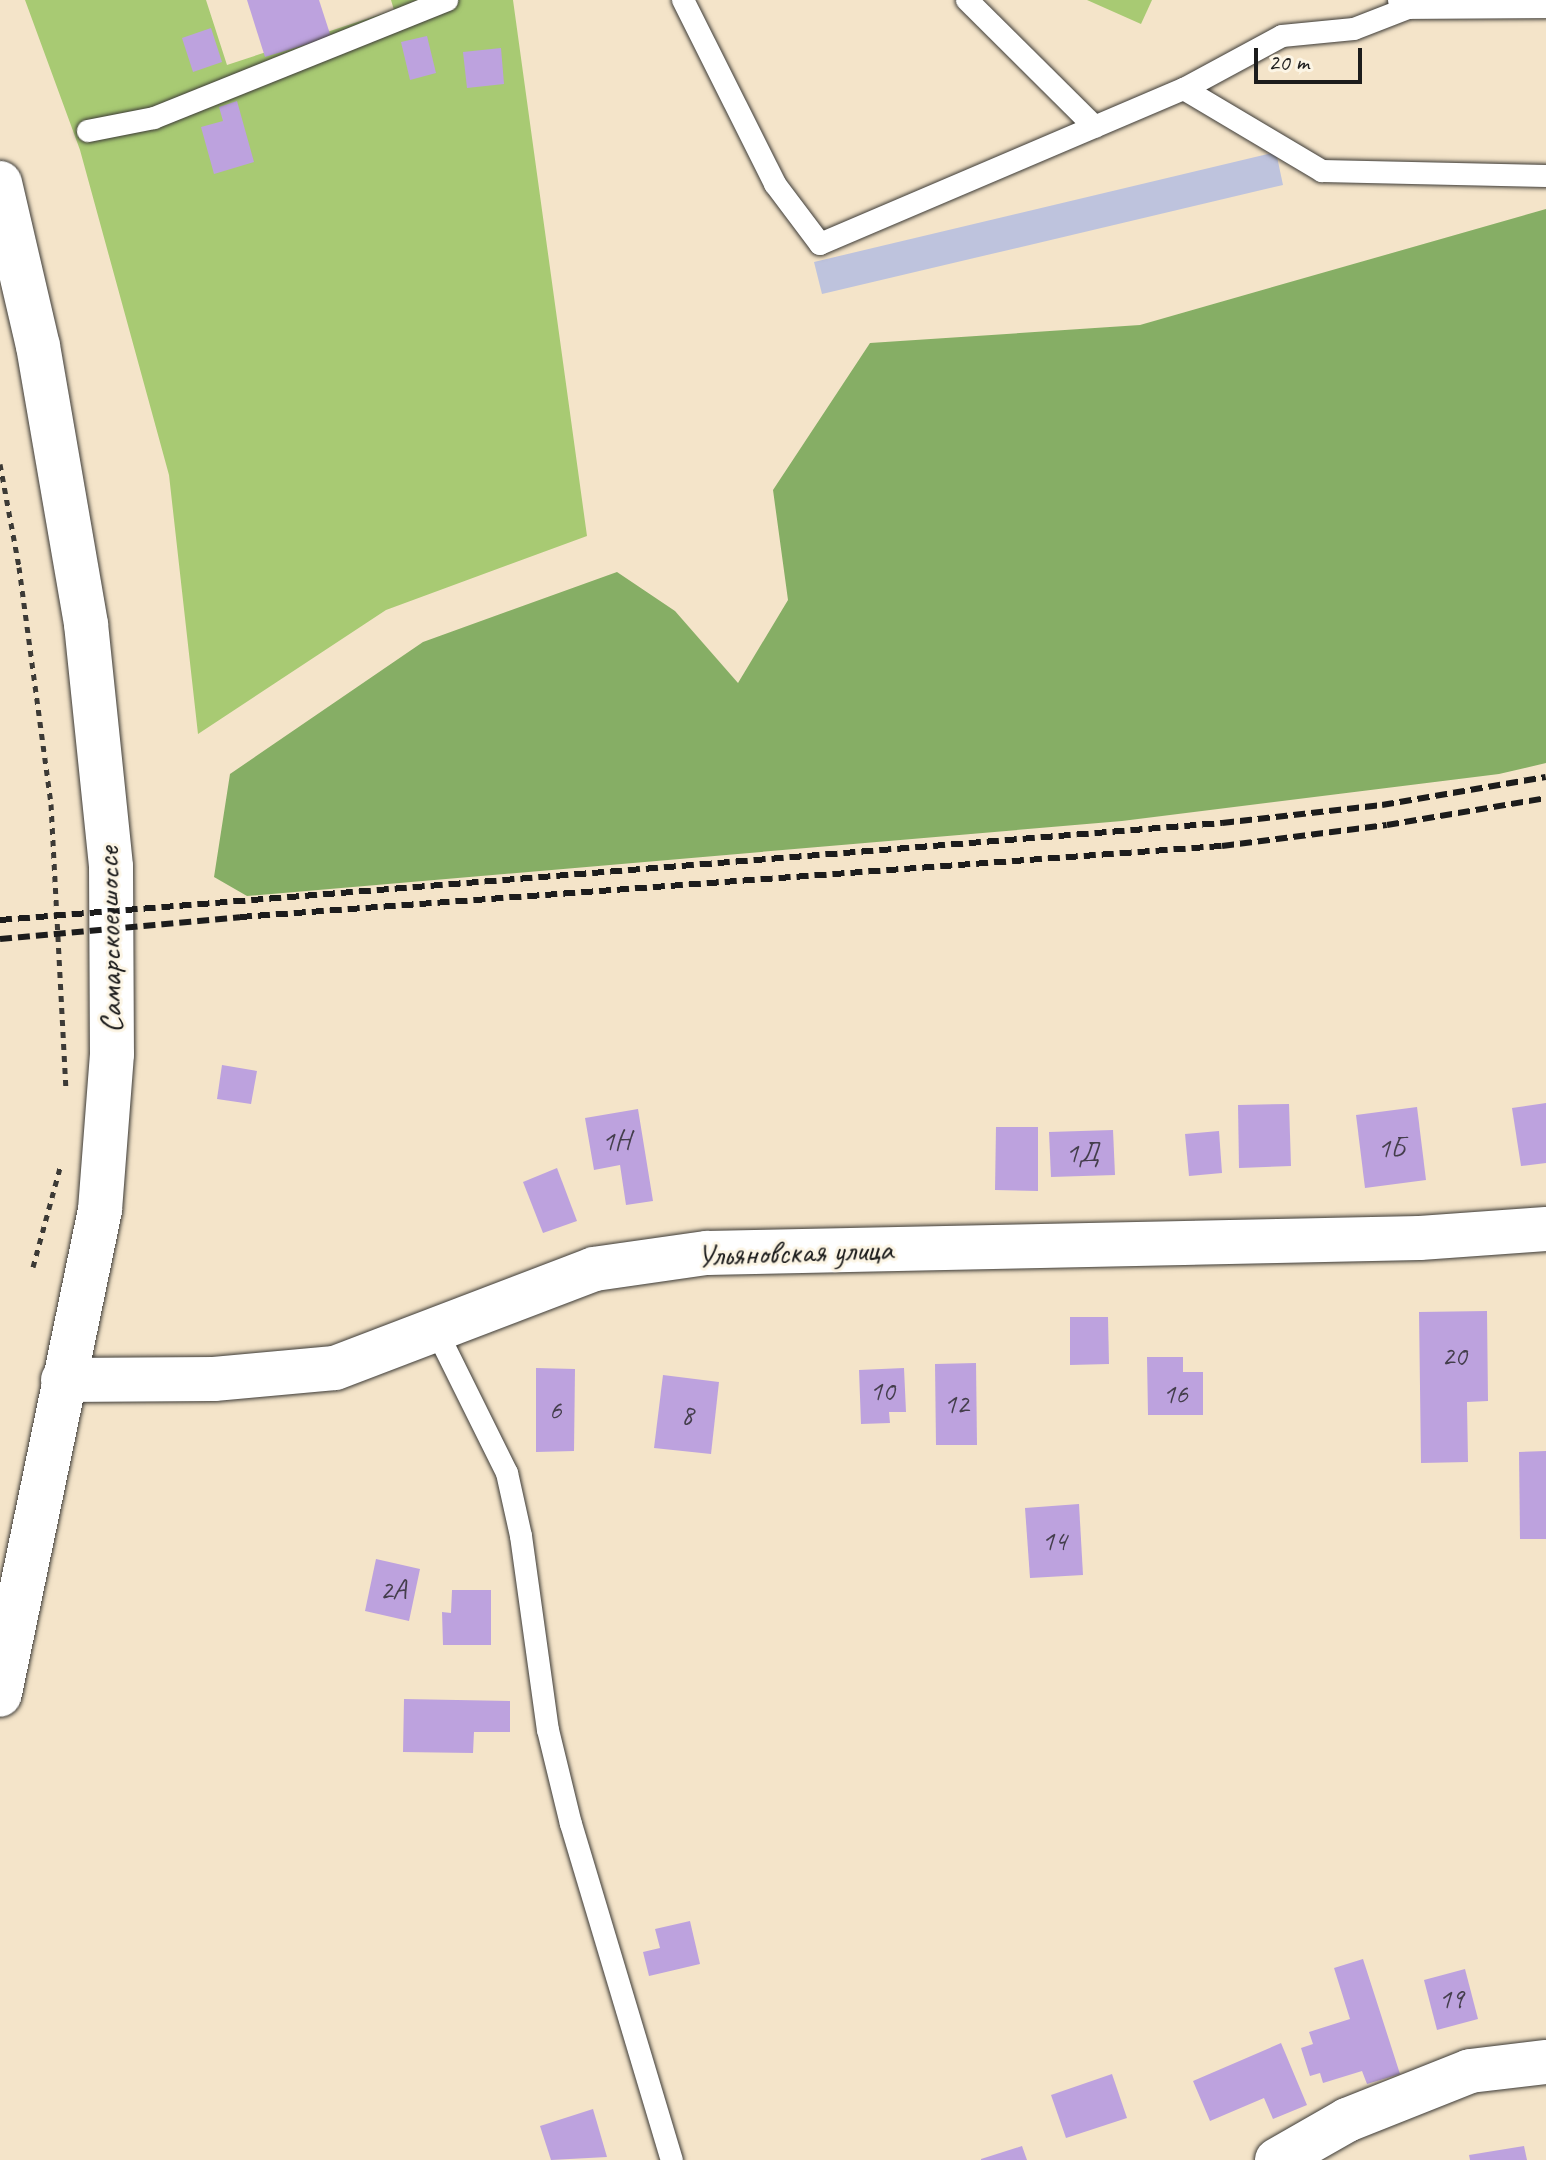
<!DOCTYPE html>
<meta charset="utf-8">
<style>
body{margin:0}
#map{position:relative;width:1546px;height:2160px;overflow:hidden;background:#f4e4c9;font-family:Caveat,sans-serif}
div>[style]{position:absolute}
.industrial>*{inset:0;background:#bec3dd}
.green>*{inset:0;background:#a8ca73}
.forest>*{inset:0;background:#86ae65}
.building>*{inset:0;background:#bda2de}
.path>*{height:5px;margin-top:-2.5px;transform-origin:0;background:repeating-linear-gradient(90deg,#3c3a36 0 6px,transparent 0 12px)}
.roads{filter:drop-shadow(0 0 2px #3c3a36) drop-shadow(0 0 2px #3c3a36)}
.service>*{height:22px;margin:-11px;padding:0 11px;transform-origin:11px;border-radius:11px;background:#fff}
.minor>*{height:44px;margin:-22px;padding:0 22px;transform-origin:22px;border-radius:22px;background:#fff}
.tertiary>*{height:44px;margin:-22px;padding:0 22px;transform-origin:22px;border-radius:22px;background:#fff}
.primary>*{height:44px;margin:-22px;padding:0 22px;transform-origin:22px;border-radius:22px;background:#fff}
.rail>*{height:6px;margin-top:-3px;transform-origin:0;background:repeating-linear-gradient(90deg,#1c1c1c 0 12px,transparent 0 18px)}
span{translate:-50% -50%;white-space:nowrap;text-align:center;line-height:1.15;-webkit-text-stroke:6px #fcf5e5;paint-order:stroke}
.number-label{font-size:28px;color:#443e4c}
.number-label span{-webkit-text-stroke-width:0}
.street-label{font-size:32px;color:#1c1c1c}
.scale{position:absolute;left:1254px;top:48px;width:108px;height:36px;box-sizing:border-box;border:4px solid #1c1c1c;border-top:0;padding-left:10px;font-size:24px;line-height:28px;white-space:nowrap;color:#1c1c1c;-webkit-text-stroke:6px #fcf5e5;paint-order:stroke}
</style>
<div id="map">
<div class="industrial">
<div style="clip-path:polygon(1276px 152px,1283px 185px,822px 294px,814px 262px)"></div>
</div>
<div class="green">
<div style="clip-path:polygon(25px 0,206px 0,227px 65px,394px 10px,391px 0,513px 0,587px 536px,386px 610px,198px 734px,169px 475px,80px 150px)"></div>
<div style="clip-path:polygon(1087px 0,1152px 0,1141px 24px)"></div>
</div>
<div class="forest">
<div style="clip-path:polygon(1546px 209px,1546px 763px,1499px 774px,1122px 821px,247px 896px,214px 877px,230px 774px,423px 642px,617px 572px,675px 611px,738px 683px,788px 600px,773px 490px,870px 343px,1140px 325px)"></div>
</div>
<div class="building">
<div style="clip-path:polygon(247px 0,319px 0,331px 37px,265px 57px)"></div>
<div style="clip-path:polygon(211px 28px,222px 62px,193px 72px,182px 38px)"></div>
<div style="clip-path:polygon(427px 36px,436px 73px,410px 80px,401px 42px)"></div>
<div style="clip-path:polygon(501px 48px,504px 84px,467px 88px,463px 52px)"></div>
<div style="clip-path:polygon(237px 101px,254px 162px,214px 174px,201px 127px,223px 121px,219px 107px)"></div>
<div style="clip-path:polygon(222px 1065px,257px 1071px,251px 1104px,217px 1099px)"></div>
<div style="clip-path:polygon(1546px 1103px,1546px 1163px,1521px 1166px,1512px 1108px)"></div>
<div style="clip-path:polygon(1289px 1104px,1291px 1166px,1239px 1168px,1238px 1105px)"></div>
<div style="clip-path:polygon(1417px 1107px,1426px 1180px,1365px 1188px,1356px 1115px)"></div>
<div style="clip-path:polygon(638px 1109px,653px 1201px,626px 1205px,620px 1165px,594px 1170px,585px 1118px)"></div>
<div style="clip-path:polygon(996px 1127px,1038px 1127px,1038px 1191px,995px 1190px)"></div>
<div style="clip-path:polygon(1113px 1130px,1115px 1175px,1051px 1177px,1049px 1132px)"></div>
<div style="clip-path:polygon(1219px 1131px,1222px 1173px,1189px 1176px,1185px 1134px)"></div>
<div style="clip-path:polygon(557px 1168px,577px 1221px,543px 1233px,523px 1182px)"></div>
<div style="clip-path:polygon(1487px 1311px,1488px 1401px,1467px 1402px,1468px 1462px,1421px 1463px,1419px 1312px)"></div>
<div style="clip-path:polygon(1070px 1317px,1108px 1317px,1109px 1364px,1070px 1365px)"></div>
<div style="clip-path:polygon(1147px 1357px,1183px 1357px,1183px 1372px,1203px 1372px,1203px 1415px,1148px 1415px)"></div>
<div style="clip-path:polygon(976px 1363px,977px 1445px,936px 1445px,935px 1364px)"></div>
<div style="clip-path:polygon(536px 1368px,575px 1369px,574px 1451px,536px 1452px)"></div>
<div style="clip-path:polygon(904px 1368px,906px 1412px,889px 1412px,890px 1423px,861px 1424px,859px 1370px)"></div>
<div style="clip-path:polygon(663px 1375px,719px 1382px,711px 1454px,654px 1448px)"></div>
<div style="clip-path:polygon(1546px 1451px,1546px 1539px,1520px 1539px,1519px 1452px)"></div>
<div style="clip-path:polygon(1079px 1504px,1083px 1575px,1030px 1578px,1025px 1508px)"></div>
<div style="clip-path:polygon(376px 1559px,420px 1569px,409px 1621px,365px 1611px)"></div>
<div style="clip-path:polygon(452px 1590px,491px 1590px,491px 1645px,443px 1645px,442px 1612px,451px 1613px)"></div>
<div style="clip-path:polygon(404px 1699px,510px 1701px,510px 1732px,474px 1732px,473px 1753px,403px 1752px)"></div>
<div style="clip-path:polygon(690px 1921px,700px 1964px,649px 1976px,643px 1952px,660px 1948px,655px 1929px)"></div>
<div style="clip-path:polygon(1363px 1959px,1400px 2074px,1367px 2084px,1362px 2071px,1323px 2083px,1320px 2073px,1310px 2076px,1301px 2048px,1313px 2044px,1309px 2032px,1350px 2019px,1334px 1968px)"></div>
<div style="clip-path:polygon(1465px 1969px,1478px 2019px,1437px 2030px,1424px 1980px)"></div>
<div style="clip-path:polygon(1281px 2043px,1307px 2105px,1273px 2119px,1264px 2098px,1210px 2121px,1193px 2081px)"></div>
<div style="clip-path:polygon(1112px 2074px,1127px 2118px,1066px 2138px,1051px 2095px)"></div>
<div style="clip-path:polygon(593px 2109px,607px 2157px,551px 2160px,540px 2126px)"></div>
<div style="clip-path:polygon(1022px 2146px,1027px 2160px,981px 2160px,981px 2159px)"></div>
<div style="clip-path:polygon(1524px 2146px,1527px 2160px,1470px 2160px,1469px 2155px)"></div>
</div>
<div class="path">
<div style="left:0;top:464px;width:105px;rotate:79.5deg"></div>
<div style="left:19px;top:567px;width:239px;rotate:82.3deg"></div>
<div style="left:51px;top:804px;width:283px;rotate:87deg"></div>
<div style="left:33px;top:1267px;width:107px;rotate:-74.8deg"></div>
</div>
<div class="roads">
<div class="service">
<div style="left:683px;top:0;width:206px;rotate:63.4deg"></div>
<div style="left:775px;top:184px;width:75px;rotate:53.1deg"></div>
<div style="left:820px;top:244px;width:396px;rotate:-23.1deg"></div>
<div style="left:1184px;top:89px;width:111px;rotate:-28.4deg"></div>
<div style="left:1282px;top:36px;width:72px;rotate:-5.6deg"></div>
<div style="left:1354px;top:29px;width:58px;rotate:-21.3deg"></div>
<div style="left:967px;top:0;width:180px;rotate:44.8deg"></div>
<div style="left:1399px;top:0;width:12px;rotate:42deg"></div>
<div style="left:1408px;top:8px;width:138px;rotate:-0.4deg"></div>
<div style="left:1184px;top:89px;width:161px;rotate:30.7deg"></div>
<div style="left:1322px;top:171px;width:224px;rotate:1.3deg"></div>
<div style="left:88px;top:131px;width:67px;rotate:-11.1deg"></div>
<div style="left:154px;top:118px;width:316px;rotate:-21.9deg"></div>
<div style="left:436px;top:1330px;width:160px;rotate:63.6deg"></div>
<div style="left:507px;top:1473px;width:65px;rotate:77.5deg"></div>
<div style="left:521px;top:1536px;width:196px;rotate:82.1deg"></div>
<div style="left:548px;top:1730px;width:97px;rotate:76.3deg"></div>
<div style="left:571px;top:1824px;width:351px;rotate:73.3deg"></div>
</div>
<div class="minor">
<div style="left:1277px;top:2160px;width:81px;rotate:-29.7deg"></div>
<div style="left:1347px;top:2120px;width:132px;rotate:-21.7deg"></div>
<div style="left:1470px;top:2071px;width:77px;rotate:-6.8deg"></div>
</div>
<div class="tertiary">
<div style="left:63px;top:1380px;width:151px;rotate:-0.4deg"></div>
<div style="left:214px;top:1379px;width:121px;rotate:-5.2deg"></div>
<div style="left:335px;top:1368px;width:277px;rotate:-20.9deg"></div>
<div style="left:594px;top:1269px;width:114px;rotate:-8.1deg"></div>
<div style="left:707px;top:1253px;width:713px;rotate:-1.21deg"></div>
<div style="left:1420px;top:1238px;width:126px;rotate:-4.1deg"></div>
</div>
<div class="primary">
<div style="left:0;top:183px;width:167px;rotate:76.9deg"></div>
<div style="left:38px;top:346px;width:282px;rotate:80.2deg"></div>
<div style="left:86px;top:624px;width:244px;rotate:84.1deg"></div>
<div style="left:111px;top:867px;width:187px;rotate:89.7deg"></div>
<div style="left:112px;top:1054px;width:156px;rotate:94.4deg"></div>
<div style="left:100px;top:1210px;width:495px;rotate:101.7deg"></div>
</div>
</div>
<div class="rail">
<div style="left:0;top:920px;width:1226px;rotate:-4.54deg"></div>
<div style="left:1222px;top:823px;width:161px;rotate:-6.4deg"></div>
<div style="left:1382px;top:805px;width:166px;rotate:-9.7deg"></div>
<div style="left:0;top:939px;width:241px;rotate:-5.2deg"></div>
<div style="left:240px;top:917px;width:985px;rotate:-4.14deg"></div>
<div style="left:1222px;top:846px;width:166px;rotate:-7.3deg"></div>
<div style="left:1387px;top:825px;width:161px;rotate:-9.6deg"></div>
</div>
<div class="number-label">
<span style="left:616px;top:1141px">1Н</span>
<span style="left:1391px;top:1148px">1Б</span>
<span style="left:1082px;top:1153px">1Д</span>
<span style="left:1454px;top:1356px">20</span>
<span style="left:882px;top:1391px">10</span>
<span style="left:1175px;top:1394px">16</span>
<span style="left:956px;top:1404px">12</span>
<span style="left:555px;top:1410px">6</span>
<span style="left:687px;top:1415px">8</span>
<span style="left:1054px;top:1541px">14</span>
<span style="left:393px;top:1590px">2А</span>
<span style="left:1451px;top:1999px">19</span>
</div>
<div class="street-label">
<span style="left:110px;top:940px;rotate:-91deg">Самарское шоссе</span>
<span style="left:795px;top:1253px;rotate:-2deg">Ульяновская улица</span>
</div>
<div class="scale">20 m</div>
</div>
